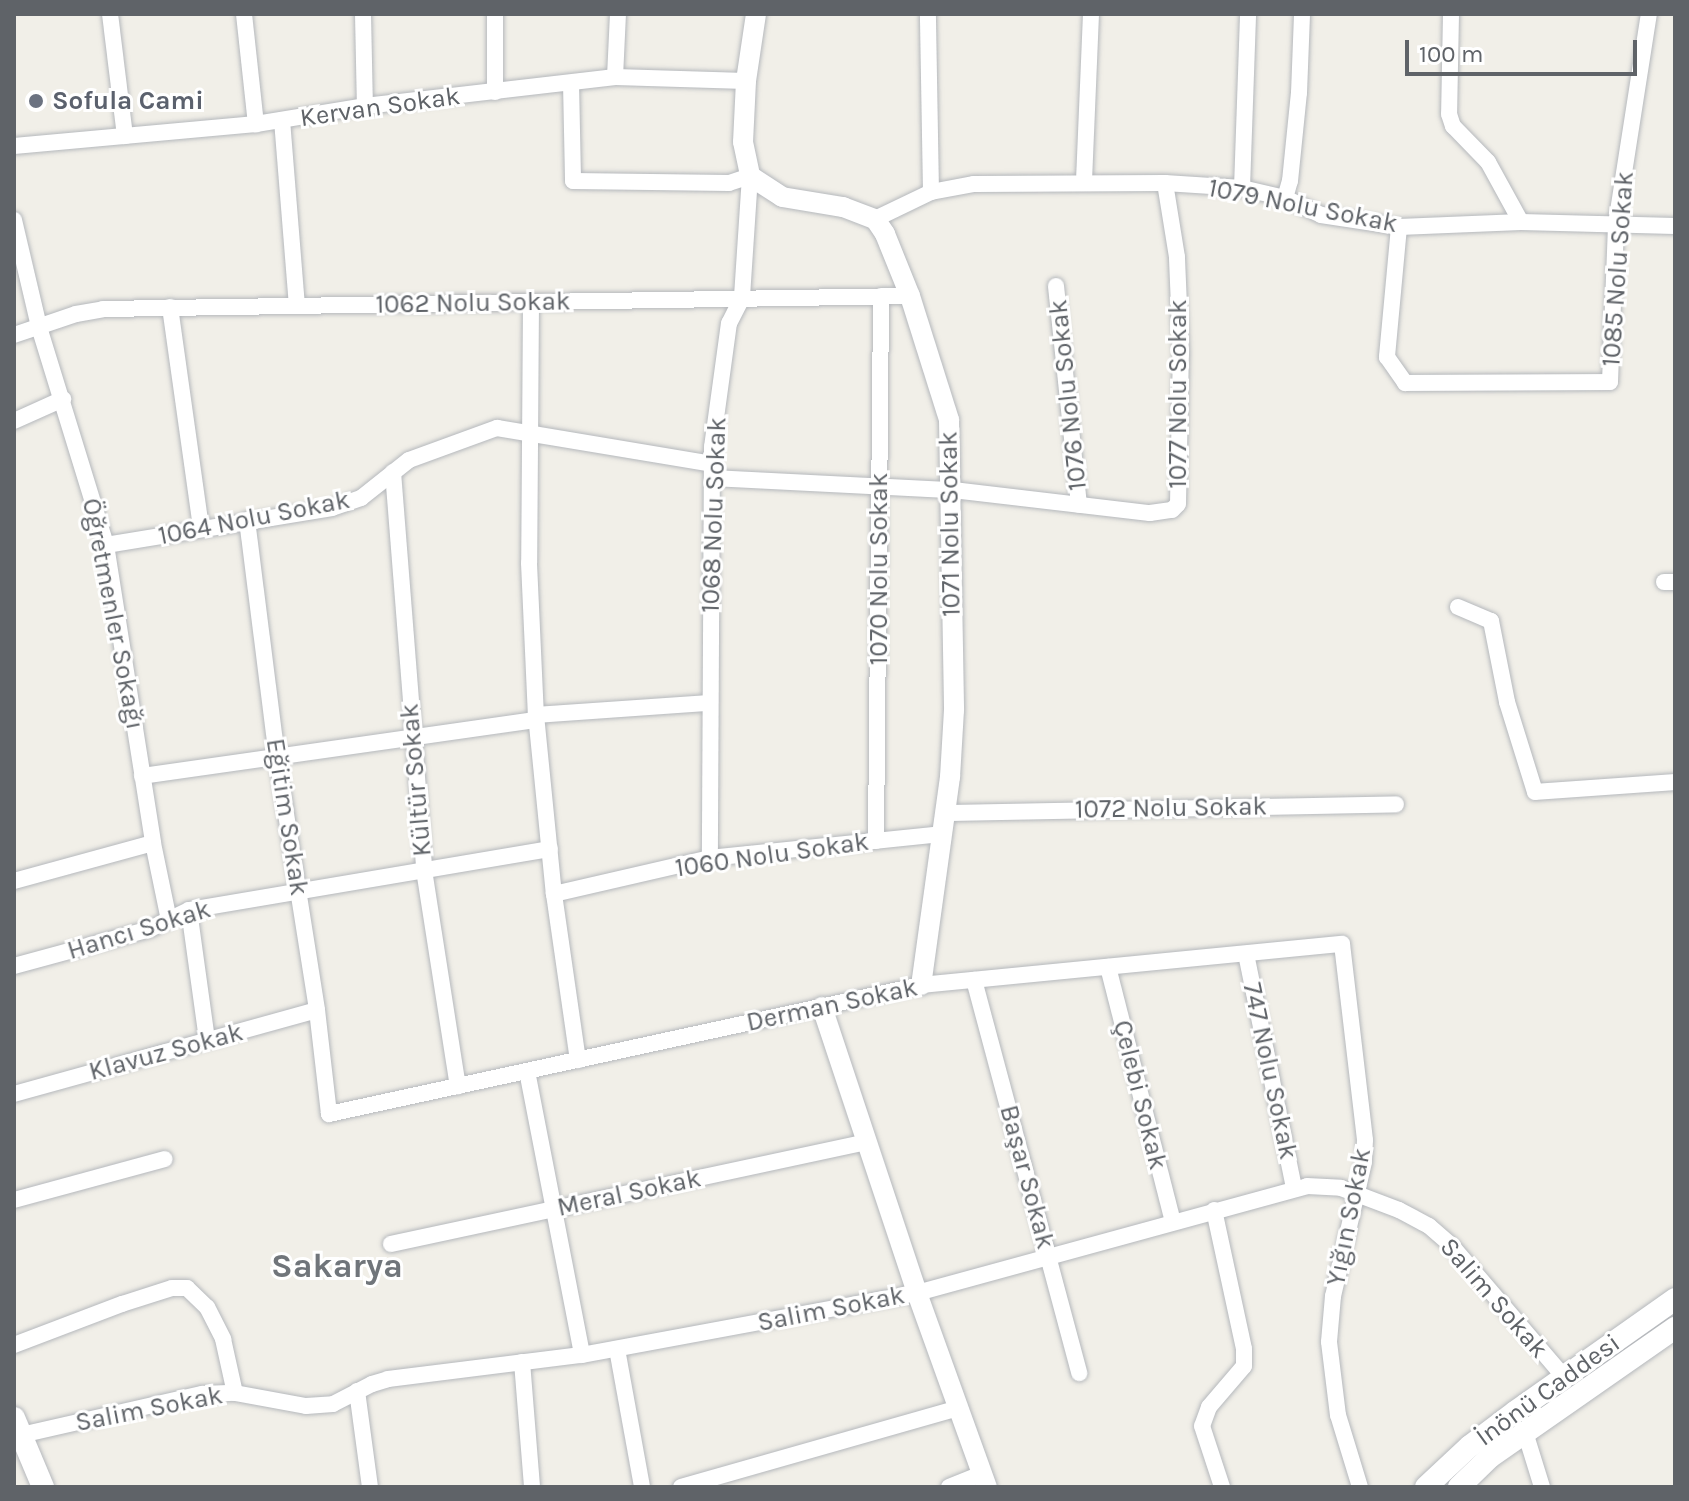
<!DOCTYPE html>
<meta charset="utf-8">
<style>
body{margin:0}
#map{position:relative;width:1689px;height:1501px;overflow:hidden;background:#f1efe8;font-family:Karla,sans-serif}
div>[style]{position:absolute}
.roads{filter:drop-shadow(0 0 2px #b5b8bc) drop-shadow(0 0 2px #b5b8bc)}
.minor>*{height:16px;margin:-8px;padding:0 8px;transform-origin:8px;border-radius:8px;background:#fff}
.tertiary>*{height:20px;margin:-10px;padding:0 10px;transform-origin:10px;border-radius:10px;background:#fff}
.secondary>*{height:22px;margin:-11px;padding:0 11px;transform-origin:11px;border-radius:11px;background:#fff}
.dots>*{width:22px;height:22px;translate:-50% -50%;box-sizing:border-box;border:4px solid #fff;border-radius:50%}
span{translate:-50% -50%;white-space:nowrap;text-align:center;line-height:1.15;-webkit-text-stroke:6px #fff;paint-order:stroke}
.worship-label{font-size:26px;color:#5b616d;font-weight:700}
.left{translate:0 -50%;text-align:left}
.street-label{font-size:26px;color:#5f6368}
.district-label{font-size:34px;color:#70757a;font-weight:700}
.frame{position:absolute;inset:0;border:16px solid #5f6368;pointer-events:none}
.scale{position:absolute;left:1405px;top:40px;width:232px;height:36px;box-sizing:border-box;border:4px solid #5f6368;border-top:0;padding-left:10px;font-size:24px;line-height:28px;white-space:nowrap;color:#5f6368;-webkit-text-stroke:6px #fff;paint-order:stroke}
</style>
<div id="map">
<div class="roads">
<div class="minor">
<div style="left:110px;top:14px;width:123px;rotate:83deg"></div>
<div style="left:244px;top:14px;width:111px;rotate:83.8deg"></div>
<div style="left:363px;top:14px;width:92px;rotate:88.8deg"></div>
<div style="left:495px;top:14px;width:78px;rotate:90deg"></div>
<div style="left:1451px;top:14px;width:100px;rotate:91.1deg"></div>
<div style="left:1449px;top:114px;width:13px;rotate:72deg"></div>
<div style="left:1453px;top:126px;width:50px;rotate:45.8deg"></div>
<div style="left:1488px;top:162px;width:68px;rotate:61.2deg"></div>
<div style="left:615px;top:77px;width:63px;rotate:-87.3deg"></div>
<div style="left:571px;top:83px;width:98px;rotate:88.8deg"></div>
<div style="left:573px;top:181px;width:156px;rotate:0.7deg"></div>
<div style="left:729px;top:183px;width:22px;rotate:-18deg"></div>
<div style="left:750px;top:176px;width:122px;rotate:93.8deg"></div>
<div style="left:742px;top:298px;width:28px;rotate:117deg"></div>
<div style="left:729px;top:323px;width:125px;rotate:97.8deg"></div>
<div style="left:712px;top:447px;width:411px;rotate:90.3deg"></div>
<div style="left:282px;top:120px;width:186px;rotate:85.4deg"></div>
<div style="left:14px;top:146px;width:243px;rotate:-5.2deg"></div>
<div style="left:256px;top:124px;width:110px;rotate:-9.4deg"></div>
<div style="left:365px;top:106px;width:252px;rotate:-6.6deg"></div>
<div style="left:615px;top:77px;width:131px;rotate:1.7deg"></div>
<div style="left:1084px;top:181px;width:167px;rotate:-87.6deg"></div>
<div style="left:1242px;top:188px;width:174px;rotate:-88deg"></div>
<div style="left:931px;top:192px;width:44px;rotate:-10.5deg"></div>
<div style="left:974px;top:184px;width:191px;rotate:-0.3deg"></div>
<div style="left:1165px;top:183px;width:77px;rotate:3.7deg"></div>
<div style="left:1242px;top:188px;width:44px;rotate:13.1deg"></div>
<div style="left:1285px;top:198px;width:40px;rotate:25deg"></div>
<div style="left:1321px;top:215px;width:79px;rotate:8.7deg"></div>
<div style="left:1399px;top:227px;width:122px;rotate:-2.3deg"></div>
<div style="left:1521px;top:222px;width:154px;rotate:1.5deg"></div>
<div style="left:1285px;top:198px;width:18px;rotate:-74deg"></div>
<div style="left:1290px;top:181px;width:88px;rotate:-84.2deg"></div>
<div style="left:1299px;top:93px;width:79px;rotate:-87.8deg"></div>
<div style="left:875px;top:219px;width:62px;rotate:-25.7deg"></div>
<div style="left:931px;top:192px;width:178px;rotate:-91deg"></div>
<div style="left:14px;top:220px;width:110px;rotate:76.8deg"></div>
<div style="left:39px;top:327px;width:228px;rotate:72.9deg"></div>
<div style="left:106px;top:545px;width:302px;rotate:81deg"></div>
<div style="left:153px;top:843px;width:79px;rotate:78.3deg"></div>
<div style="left:1399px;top:227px;width:131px;rotate:95.3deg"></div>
<div style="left:1387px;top:357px;width:32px;rotate:55deg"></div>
<div style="left:1405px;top:383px;width:205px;rotate:-0.3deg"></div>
<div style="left:1610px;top:382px;width:158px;rotate:-87.8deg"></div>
<div style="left:1616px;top:224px;width:213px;rotate:-81.1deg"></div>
<div style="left:1056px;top:286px;width:220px;rotate:84deg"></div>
<div style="left:531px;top:302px;width:261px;rotate:90.4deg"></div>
<div style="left:529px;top:563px;width:152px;rotate:87.4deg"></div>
<div style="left:536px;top:715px;width:180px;rotate:84.3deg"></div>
<div style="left:554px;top:894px;width:168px;rotate:81.8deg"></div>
<div style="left:170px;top:307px;width:223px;rotate:82deg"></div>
<div style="left:14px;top:335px;width:65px;rotate:-18.7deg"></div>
<div style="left:76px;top:314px;width:27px;rotate:-10deg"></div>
<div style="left:103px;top:309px;width:807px;rotate:-0.92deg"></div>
<div style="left:14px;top:421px;width:54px;rotate:-24.2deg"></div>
<div style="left:393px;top:472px;width:399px;rotate:85.5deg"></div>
<div style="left:424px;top:870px;width:219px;rotate:81.1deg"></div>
<div style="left:712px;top:478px;width:241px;rotate:2.9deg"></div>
<div style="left:953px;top:490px;width:198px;rotate:6.7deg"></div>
<div style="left:1150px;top:513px;width:22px;rotate:-8deg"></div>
<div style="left:1172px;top:510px;width:8px;rotate:-45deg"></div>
<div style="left:1178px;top:504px;width:150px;rotate:-88.9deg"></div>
<div style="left:1181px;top:354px;width:97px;rotate:-92.4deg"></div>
<div style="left:1177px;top:257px;width:75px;rotate:-99.2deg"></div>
<div style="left:247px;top:520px;width:239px;rotate:82.8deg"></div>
<div style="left:277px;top:757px;width:256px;rotate:81deg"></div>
<div style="left:317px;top:1010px;width:105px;rotate:83.4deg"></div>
<div style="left:329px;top:1114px;width:606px;rotate:-12.29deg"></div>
<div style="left:921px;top:985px;width:423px;rotate:-5.6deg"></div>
<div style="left:1342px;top:944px;width:197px;rotate:83.3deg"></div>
<div style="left:1365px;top:1140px;width:22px;rotate:93deg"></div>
<div style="left:1364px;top:1162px;width:138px;rotate:103deg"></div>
<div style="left:1333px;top:1296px;width:46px;rotate:95deg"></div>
<div style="left:1329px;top:1342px;width:74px;rotate:83deg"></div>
<div style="left:1338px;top:1415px;width:75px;rotate:73deg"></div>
<div style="left:106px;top:545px;width:229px;rotate:-9.3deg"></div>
<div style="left:332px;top:508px;width:31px;rotate:-19deg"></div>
<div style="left:361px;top:498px;width:61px;rotate:-38.4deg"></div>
<div style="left:409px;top:460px;width:94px;rotate:-20deg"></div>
<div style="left:497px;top:428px;width:218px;rotate:9.5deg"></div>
<div style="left:1664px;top:582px;width:11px"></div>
<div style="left:1458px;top:607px;width:36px;rotate:23deg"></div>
<div style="left:1491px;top:621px;width:83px;rotate:78.8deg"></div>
<div style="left:1507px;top:702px;width:94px;rotate:72.7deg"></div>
<div style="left:1535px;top:792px;width:140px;rotate:-4.1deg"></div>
<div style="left:536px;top:715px;width:173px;rotate:-4deg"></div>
<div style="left:142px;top:776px;width:398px;rotate:-8.1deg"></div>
<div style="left:945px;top:813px;width:451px;rotate:-1.1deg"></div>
<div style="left:876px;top:841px;width:545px;rotate:-89.47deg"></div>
<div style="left:14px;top:881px;width:144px;rotate:-15.3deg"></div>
<div style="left:554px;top:894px;width:160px;rotate:-13deg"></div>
<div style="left:710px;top:858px;width:234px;rotate:-5.9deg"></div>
<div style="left:189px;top:910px;width:131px;rotate:82.1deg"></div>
<div style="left:1246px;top:954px;width:239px;rotate:78.4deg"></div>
<div style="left:14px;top:966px;width:141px;rotate:-15.2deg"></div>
<div style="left:150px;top:929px;width:43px;rotate:-26deg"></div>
<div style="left:189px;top:910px;width:366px;rotate:-9.6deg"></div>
<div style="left:1108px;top:967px;width:263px;rotate:75.7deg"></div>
<div style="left:974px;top:980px;width:407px;rotate:75deg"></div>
<div style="left:527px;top:1071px;width:289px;rotate:79deg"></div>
<div style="left:14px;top:1094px;width:314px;rotate:-15.5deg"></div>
<div style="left:14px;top:1200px;width:156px;rotate:-15.2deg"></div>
<div style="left:1214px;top:1210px;width:142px;rotate:77.8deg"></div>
<div style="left:1244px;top:1349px;width:17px;rotate:90deg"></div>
<div style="left:1244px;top:1366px;width:54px;rotate:130.5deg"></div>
<div style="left:1209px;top:1407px;width:20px;rotate:110deg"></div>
<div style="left:1202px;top:1426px;width:64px;rotate:71.8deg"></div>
<div style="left:391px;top:1244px;width:487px;rotate:-12.1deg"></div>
<div style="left:14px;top:1345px;width:116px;rotate:-20.8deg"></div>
<div style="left:122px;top:1304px;width:52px;rotate:-17.7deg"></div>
<div style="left:172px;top:1288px;width:15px"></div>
<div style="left:187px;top:1288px;width:28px;rotate:44deg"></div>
<div style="left:207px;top:1307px;width:36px;rotate:63deg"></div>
<div style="left:223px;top:1339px;width:55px;rotate:77.5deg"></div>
<div style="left:617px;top:1349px;width:140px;rotate:79.7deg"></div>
<div style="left:522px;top:1362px;width:125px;rotate:85.4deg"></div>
<div style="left:357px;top:1391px;width:97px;rotate:82.3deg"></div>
<div style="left:1525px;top:1432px;width:58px;rotate:72.8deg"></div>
<div style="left:21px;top:1435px;width:186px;rotate:-12.8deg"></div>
<div style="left:202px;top:1394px;width:33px;rotate:-2deg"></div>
<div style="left:235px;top:1393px;width:72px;rotate:10.4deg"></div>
<div style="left:306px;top:1406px;width:27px;rotate:-4deg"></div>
<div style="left:333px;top:1404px;width:44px;rotate:-27.1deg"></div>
<div style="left:372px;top:1384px;width:17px;rotate:-17deg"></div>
<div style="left:388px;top:1379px;width:195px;rotate:-7.1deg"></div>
<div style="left:582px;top:1355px;width:341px;rotate:-10.5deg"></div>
<div style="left:917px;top:1293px;width:404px;rotate:-15.3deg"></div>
<div style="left:1307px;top:1186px;width:34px;rotate:3deg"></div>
<div style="left:1341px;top:1188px;width:62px;rotate:20.8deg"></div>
<div style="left:1399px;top:1210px;width:34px;rotate:28deg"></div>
<div style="left:1429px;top:1226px;width:29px;rotate:41deg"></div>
<div style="left:1451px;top:1245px;width:175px;rotate:49.4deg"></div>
<div style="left:681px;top:1487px;width:289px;rotate:-15.9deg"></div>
<div style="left:949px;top:1487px;width:35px;rotate:-22deg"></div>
</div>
<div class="tertiary">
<div style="left:756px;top:14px;width:68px;rotate:98.5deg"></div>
<div style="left:746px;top:81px;width:61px;rotate:92.8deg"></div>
<div style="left:743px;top:142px;width:35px;rotate:78deg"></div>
<div style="left:750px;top:176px;width:38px;rotate:33deg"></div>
<div style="left:782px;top:197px;width:62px;rotate:9.3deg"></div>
<div style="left:843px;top:207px;width:34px;rotate:21deg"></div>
<div style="left:875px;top:219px;width:18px;rotate:56deg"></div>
<div style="left:885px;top:234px;width:67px;rotate:68deg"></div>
<div style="left:910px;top:296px;width:130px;rotate:72.5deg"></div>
<div style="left:949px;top:420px;width:290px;rotate:89deg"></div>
<div style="left:954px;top:710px;width:67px;rotate:93.4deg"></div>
<div style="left:950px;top:777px;width:210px;rotate:97.9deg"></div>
<div style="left:822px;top:1007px;width:301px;rotate:71.6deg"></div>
<div style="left:917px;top:1293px;width:206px;rotate:70.2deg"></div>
</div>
<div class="secondary">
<div style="left:14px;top:1418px;width:75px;rotate:67.2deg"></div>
<div style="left:1426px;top:1487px;width:60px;rotate:-43deg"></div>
<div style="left:1470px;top:1446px;width:56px;rotate:-37.1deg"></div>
<div style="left:1515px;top:1412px;width:196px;rotate:-35.2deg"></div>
<div style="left:1459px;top:1487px;width:43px;rotate:-44.1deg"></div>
<div style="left:1490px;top:1457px;width:226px;rotate:-34.9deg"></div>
</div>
</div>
<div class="dots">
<div style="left:36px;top:101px;background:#6b7280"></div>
</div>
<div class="worship-label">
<span class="left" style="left:52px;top:101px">Sofula Cami</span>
</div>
<div class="street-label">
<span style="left:380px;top:107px;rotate:-8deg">Kervan Sokak</span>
<span style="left:1303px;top:206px;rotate:11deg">1079 Nolu Sokak</span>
<span style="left:1618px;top:269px;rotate:-86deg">1085 Nolu Sokak</span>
<span style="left:473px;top:303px;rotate:-1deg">1062 Nolu Sokak</span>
<span style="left:1178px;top:394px;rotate:-90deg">1077 Nolu Sokak</span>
<span style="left:1068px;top:395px;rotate:-96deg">1076 Nolu Sokak</span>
<span style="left:714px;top:515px;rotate:-88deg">1068 Nolu Sokak</span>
<span style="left:254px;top:518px;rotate:-11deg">1064 Nolu Sokak</span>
<span style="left:950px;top:524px;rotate:-91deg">1071 Nolu Sokak</span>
<span style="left:879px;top:569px;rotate:-90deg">1070 Nolu Sokak</span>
<span style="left:113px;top:614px;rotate:79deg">Öğretmenler Sokağı</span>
<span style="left:416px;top:780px;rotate:-95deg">Kültür Sokak</span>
<span style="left:1171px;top:808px;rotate:-1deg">1072 Nolu Sokak</span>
<span style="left:287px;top:817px;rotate:81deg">Eğitim Sokak</span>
<span style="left:772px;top:855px;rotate:-8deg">1060 Nolu Sokak</span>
<span style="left:139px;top:930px;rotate:-17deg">Hancı Sokak</span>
<span style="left:832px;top:1005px;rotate:-12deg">Derman Sokak</span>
<span style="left:166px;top:1052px;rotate:-15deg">Klavuz Sokak</span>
<span style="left:1270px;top:1071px;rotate:78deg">747 Nolu Sokak</span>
<span style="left:1140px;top:1095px;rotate:76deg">Çelebi Sokak</span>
<span style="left:1027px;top:1177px;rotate:75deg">Başar Sokak</span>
<span style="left:629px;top:1193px;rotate:-12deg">Meral Sokak</span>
<span style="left:1349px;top:1217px;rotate:-79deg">Yığın Sokak</span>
<span style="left:1494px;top:1298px;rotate:49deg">Salim Sokak</span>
<span style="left:831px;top:1309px;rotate:-11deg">Salim Sokak</span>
<span style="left:1548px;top:1390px;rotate:-36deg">İnönü Caddesi</span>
<span style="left:149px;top:1409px;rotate:-11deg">Salim Sokak</span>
</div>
<div class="district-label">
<span style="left:337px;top:1267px">Sakarya</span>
</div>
<div class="frame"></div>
<div class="scale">100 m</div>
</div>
